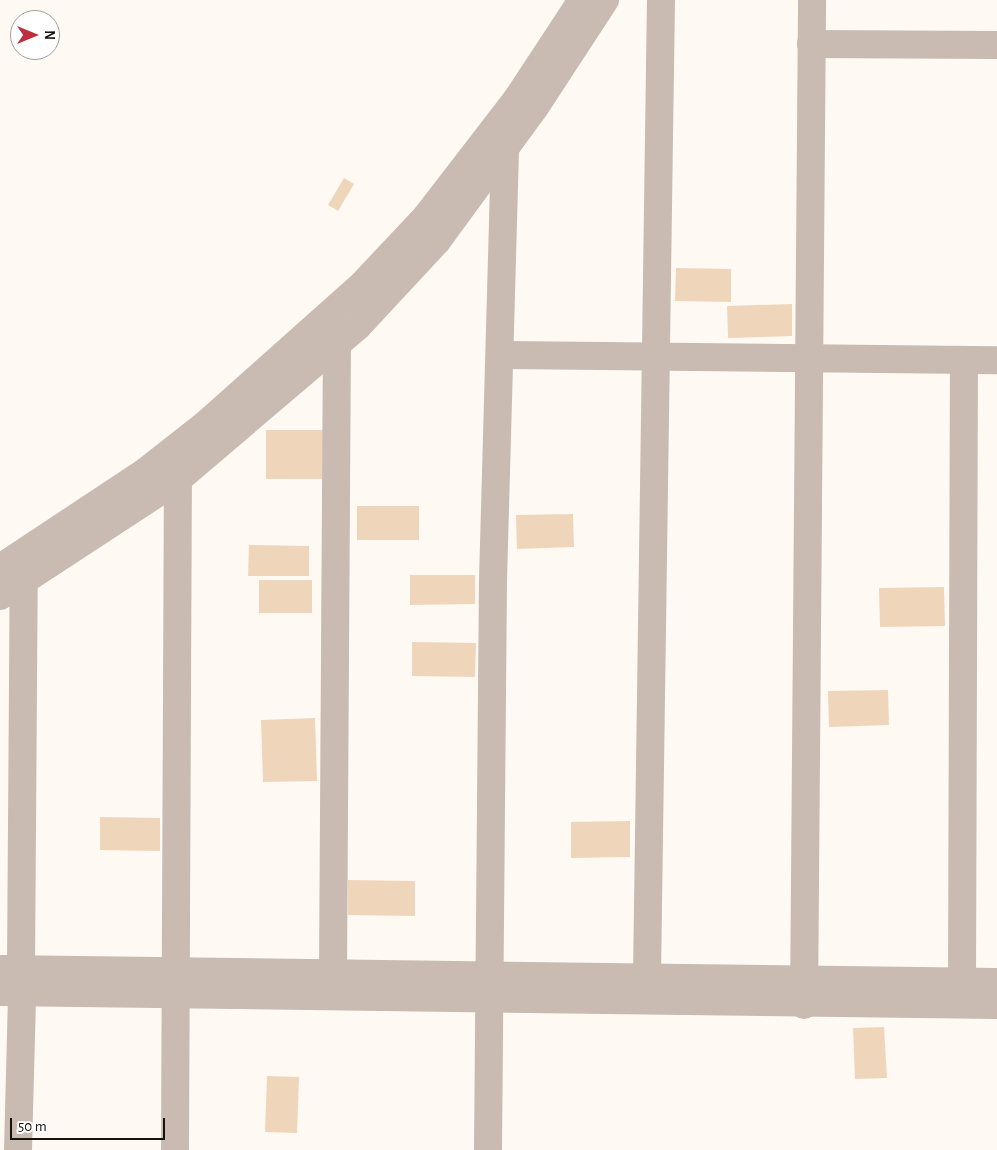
<!DOCTYPE html>
<style>
body{margin:0}
#map{position:relative;width:997px;height:1150px;overflow:hidden;background:#fef9f3;font-family:"Alegreya Sans",sans-serif}
div>[style]{position:absolute}
.building>*{inset:0;background:#efd6bb}
.minor>*{height:28px;margin:-14px;padding:0 14px;transform-origin:14px;border-radius:14px;background:#c9bab2}
span{translate:-50% -50%;white-space:nowrap;text-align:center;line-height:1.15;-webkit-text-stroke:4px #fff;paint-order:stroke}
.north{position:absolute;left:10px;top:10px;width:50px;height:50px;box-sizing:border-box;background:#fff;border:1px solid #a2a09e;border-radius:50%;rotate:90deg;font-size:14px;font-weight:700;line-height:20px;text-align:center;color:#16120d}
.north::after{content:'';display:block;margin:auto;width:18px;height:22px;background:#be2e3d;clip-path:polygon(50% 0,100% 100%,50% 72%,0 100%)}
.scale{position:absolute;left:10px;top:1118px;width:155px;height:22px;box-sizing:border-box;border:2px solid #16120d;border-top:0;padding-left:6px;font-size:15px;line-height:18px;white-space:nowrap;color:#16120d;-webkit-text-stroke:4px #fff;paint-order:stroke}
</style>
<div id="map">
<div class="building">
<div style="clip-path:polygon(344px 178px,354px 184px,338px 211px,328px 205px)"></div>
<div style="clip-path:polygon(676px 268px,731px 269px,731px 302px,675px 301px)"></div>
<div style="clip-path:polygon(792px 304px,792px 336px,728px 338px,727px 306px)"></div>
<div style="clip-path:polygon(266px 430px,323px 430px,323px 479px,266px 479px)"></div>
<div style="clip-path:polygon(357px 506px,419px 506px,419px 540px,357px 540px)"></div>
<div style="clip-path:polygon(573px 514px,574px 547px,517px 549px,516px 515px)"></div>
<div style="clip-path:polygon(249px 545px,309px 546px,309px 576px,248px 576px)"></div>
<div style="clip-path:polygon(410px 575px,475px 575px,475px 604px,410px 605px)"></div>
<div style="clip-path:polygon(259px 580px,312px 580px,312px 613px,259px 613px)"></div>
<div style="clip-path:polygon(944px 587px,945px 626px,880px 627px,879px 588px)"></div>
<div style="clip-path:polygon(412px 642px,476px 643px,475px 677px,412px 676px)"></div>
<div style="clip-path:polygon(888px 690px,889px 725px,829px 727px,828px 691px)"></div>
<div style="clip-path:polygon(315px 718px,317px 781px,263px 782px,261px 720px)"></div>
<div style="clip-path:polygon(100px 817px,160px 818px,160px 851px,100px 850px)"></div>
<div style="clip-path:polygon(630px 821px,630px 857px,571px 858px,571px 822px)"></div>
<div style="clip-path:polygon(348px 880px,415px 881px,415px 916px,348px 915px)"></div>
<div style="clip-path:polygon(884px 1027px,887px 1078px,855px 1079px,853px 1028px)"></div>
<div style="clip-path:polygon(267px 1076px,299px 1077px,297px 1133px,265px 1132px)"></div>
</div>
<div class="minor">
<div style="left:811px;top:44px;width:186px;rotate:0.3deg"></div>
<div style="left:500px;top:355px;width:497px;rotate:0.6deg"></div>
<div style="left:0;top:568px;width:174px;rotate:-33.5deg"></div>
<div style="left:145px;top:472px;width:76px;rotate:-38.1deg"></div>
<div style="left:205px;top:425px;width:210px;rotate:-41.7deg"></div>
<div style="left:362px;top:285px;width:93px;rotate:-46.7deg"></div>
<div style="left:426px;top:217px;width:149px;rotate:-52.4deg"></div>
<div style="left:517px;top:99px;width:118px;rotate:-56.7deg"></div>
<div style="left:0;top:596px;width:212px;rotate:-33.2deg"></div>
<div style="left:177px;top:480px;width:238px;rotate:-40.4deg"></div>
<div style="left:358px;top:326px;width:116px;rotate:-47.1deg"></div>
<div style="left:437px;top:241px;width:166px;rotate:-53.8deg"></div>
<div style="left:535px;top:107px;width:128px;rotate:-56.8deg"></div>
<div style="left:0;top:969px;width:997px;rotate:0.75deg"></div>
<div style="left:21px;top:969px;width:387px;rotate:-89.6deg"></div>
<div style="left:333px;top:973px;width:629px;rotate:-89.64deg"></div>
<div style="left:647px;top:976px;width:976px;rotate:-89.18deg"></div>
<div style="left:962px;top:981px;width:620px;rotate:-89.82deg"></div>
<div style="left:0;top:992px;width:997px;rotate:0.75deg"></div>
<div style="left:804px;top:1005px;width:1005px;rotate:-89.54deg"></div>
<div style="left:18px;top:1150px;width:158px;rotate:-88.5deg"></div>
<div style="left:175px;top:1150px;width:683px;rotate:-89.75deg"></div>
<div style="left:488px;top:1150px;width:570px;rotate:-89.5deg"></div>
<div style="left:493px;top:580px;width:431px;rotate:-88.4deg"></div>
</div>
<div class="north">N</div>
<div class="scale">50 m</div>
</div>
